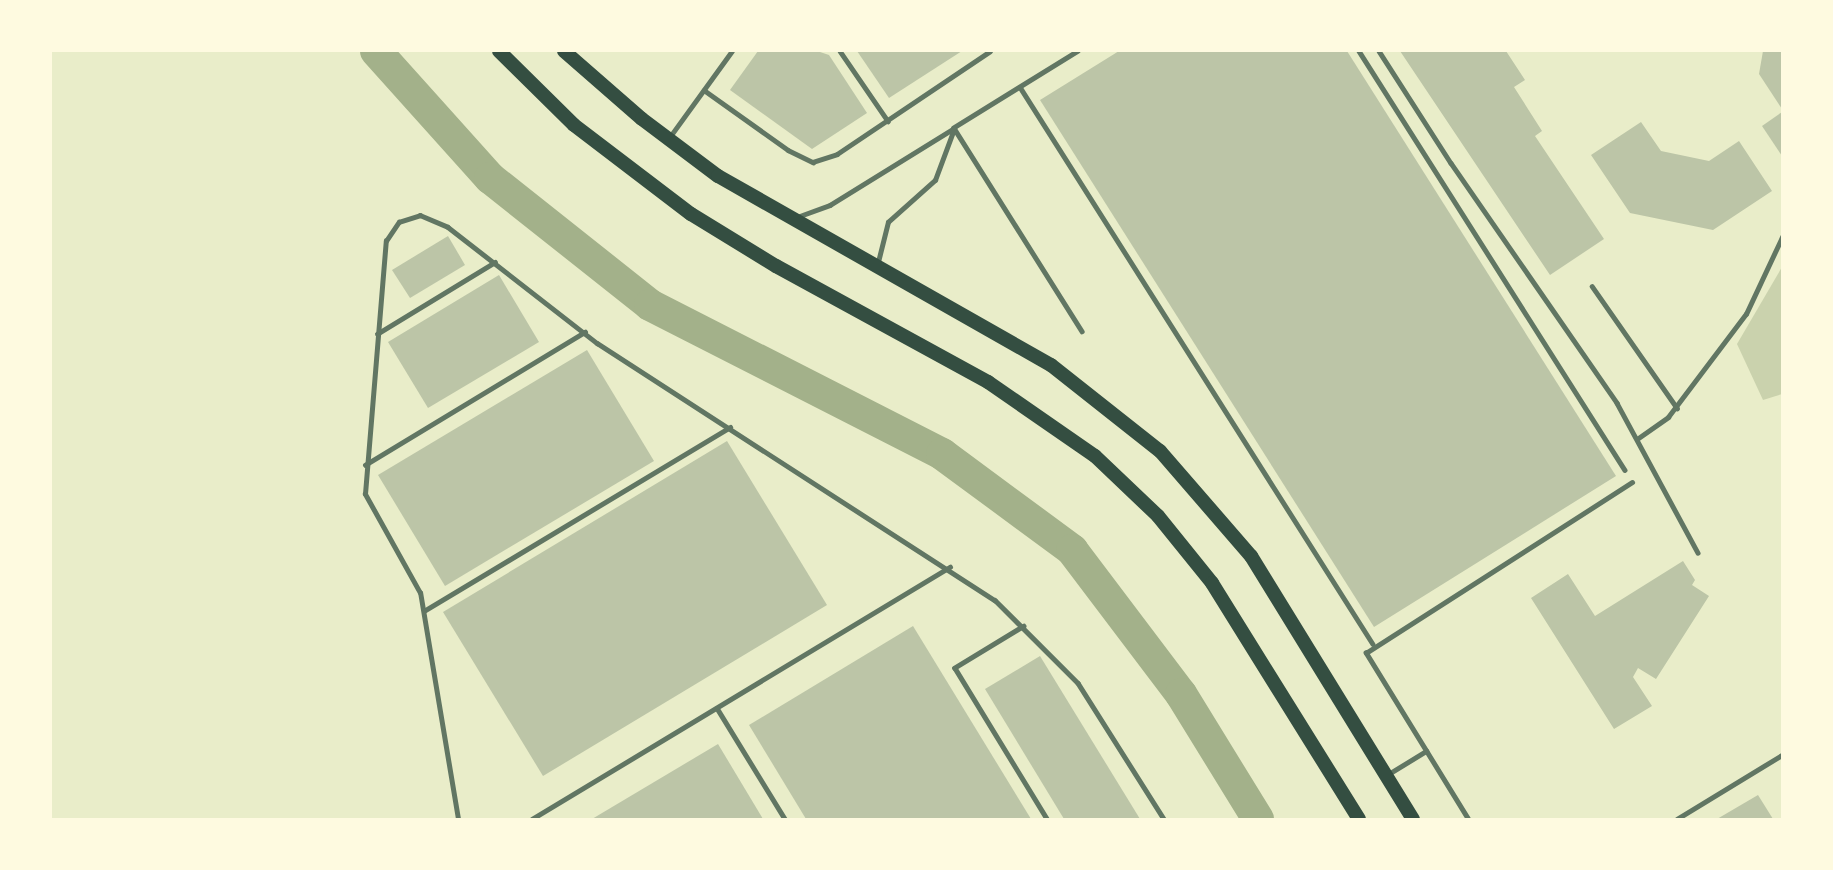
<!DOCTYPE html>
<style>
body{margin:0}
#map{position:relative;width:1833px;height:870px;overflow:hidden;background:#e9edc9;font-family:Raleway,sans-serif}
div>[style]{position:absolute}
.green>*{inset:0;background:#cad2ad}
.river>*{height:32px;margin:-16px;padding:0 16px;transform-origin:16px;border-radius:16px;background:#a3b18a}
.building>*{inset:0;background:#bcc5a7}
.service>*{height:4.5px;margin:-2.25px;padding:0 2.25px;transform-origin:2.25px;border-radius:2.25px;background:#617663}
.primary>*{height:14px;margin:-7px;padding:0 7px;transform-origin:7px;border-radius:7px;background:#344e41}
span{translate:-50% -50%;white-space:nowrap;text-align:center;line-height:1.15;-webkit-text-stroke:5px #fefae0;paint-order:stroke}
.frame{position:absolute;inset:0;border:52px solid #fefae0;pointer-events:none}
</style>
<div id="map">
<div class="green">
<div style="clip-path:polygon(1782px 267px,1782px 394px,1763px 400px,1737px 344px)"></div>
</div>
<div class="river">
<div style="left:376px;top:51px;width:171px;rotate:48.1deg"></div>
<div style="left:490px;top:178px;width:204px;rotate:38.4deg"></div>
<div style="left:650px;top:305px;width:328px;rotate:27deg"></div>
<div style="left:942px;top:454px;width:162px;rotate:36.4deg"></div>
<div style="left:1072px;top:550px;width:181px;rotate:52.9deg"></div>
<div style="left:1181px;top:694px;width:147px;rotate:58.4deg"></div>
</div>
<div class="building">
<div style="clip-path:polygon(758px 51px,817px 51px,829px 55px,867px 113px,812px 149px,730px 90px)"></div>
<div style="clip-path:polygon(857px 51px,962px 51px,889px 98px)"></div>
<div style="clip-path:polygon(1119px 51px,1347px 51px,1616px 476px,1374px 627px,1040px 100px)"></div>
<div style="clip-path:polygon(1400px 51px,1506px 51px,1525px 80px,1514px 87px,1542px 131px,1535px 136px,1604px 239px,1550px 275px)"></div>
<div style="clip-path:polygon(1763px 51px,1782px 51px,1782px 109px,1759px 74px)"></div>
<div style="clip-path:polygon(1782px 112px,1782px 156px,1762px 126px)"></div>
<div style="clip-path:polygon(1641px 122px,1661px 151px,1709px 161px,1739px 141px,1772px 191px,1713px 230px,1630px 213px,1591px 155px)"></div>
<div style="clip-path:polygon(448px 236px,465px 265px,410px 298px,392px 270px)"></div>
<div style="clip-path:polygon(499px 275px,539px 342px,428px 408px,388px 342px)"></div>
<div style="clip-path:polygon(587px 350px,654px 461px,445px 586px,378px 475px)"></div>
<div style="clip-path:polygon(727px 441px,827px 605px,543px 776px,443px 612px)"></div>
<div style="clip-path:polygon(1683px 561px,1695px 580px,1692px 585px,1709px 596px,1656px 679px,1638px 668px,1633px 677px,1652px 706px,1614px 729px,1531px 598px,1568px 574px,1595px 616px)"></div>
<div style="clip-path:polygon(913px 626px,1031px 819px,806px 819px,749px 725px)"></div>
<div style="clip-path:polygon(1040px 656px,1140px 819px,1064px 819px,985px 689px)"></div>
<div style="clip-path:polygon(718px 744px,763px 819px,592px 819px)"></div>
<div style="clip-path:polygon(1758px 795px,1773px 819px,1717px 819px)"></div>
</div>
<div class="service">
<div style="left:840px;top:51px;width:85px;rotate:55.6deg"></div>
<div style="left:1078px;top:51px;width:146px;rotate:148.2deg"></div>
<div style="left:954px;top:128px;width:240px;rotate:57.8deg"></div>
<div style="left:1359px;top:51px;width:496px;rotate:57.6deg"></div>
<div style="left:1379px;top:51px;width:133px;rotate:57.3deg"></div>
<div style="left:1451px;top:163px;width:292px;rotate:55.3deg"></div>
<div style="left:1617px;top:403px;width:170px;rotate:61.6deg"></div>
<div style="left:1020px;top:87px;width:659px;rotate:57.64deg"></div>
<div style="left:704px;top:90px;width:103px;rotate:35.5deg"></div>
<div style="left:788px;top:150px;width:28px;rotate:26deg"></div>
<div style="left:813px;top:162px;width:25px;rotate:-18deg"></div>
<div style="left:837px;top:154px;width:184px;rotate:-33.9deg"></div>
<div style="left:669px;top:138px;width:107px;rotate:-54.1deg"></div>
<div style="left:797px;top:217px;width:35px;rotate:-20deg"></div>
<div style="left:830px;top:205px;width:146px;rotate:-31.8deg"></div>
<div style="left:878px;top:262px;width:41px;rotate:-76deg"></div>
<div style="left:888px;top:222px;width:63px;rotate:-41.8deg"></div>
<div style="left:935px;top:180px;width:54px;rotate:-69.6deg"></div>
<div style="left:1592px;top:286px;width:149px;rotate:55.1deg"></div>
<div style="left:377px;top:334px;width:138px;rotate:-31.4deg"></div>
<div style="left:1637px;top:439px;width:38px;rotate:-35deg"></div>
<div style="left:1668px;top:417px;width:129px;rotate:-52.9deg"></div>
<div style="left:1746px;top:314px;width:85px;rotate:-64.9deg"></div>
<div style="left:365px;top:465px;width:257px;rotate:-31.2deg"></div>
<div style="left:424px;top:611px;width:357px;rotate:-31deg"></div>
<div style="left:1024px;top:626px;width:81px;rotate:148.7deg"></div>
<div style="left:955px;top:668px;width:177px;rotate:58.6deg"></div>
<div style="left:717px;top:708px;width:130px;rotate:58.5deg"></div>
<div style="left:1387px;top:775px;width:46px;rotate:-31.6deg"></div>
<div style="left:458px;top:819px;width:229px;rotate:-99.5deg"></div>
<div style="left:420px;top:593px;width:113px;rotate:-119.1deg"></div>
<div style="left:365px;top:494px;width:254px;rotate:-85.3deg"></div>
<div style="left:386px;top:241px;width:23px;rotate:-56deg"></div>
<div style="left:399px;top:222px;width:22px;rotate:-18deg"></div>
<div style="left:420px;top:215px;width:30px;rotate:23deg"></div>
<div style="left:448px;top:227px;width:189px;rotate:37.9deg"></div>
<div style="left:597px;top:343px;width:474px;rotate:32.9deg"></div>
<div style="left:995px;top:600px;width:117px;rotate:45deg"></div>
<div style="left:1078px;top:683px;width:161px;rotate:57.7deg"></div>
<div style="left:532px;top:819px;width:488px;rotate:-31.1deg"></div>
<div style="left:1468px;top:819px;width:195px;rotate:-121.6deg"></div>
<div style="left:1366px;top:653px;width:316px;rotate:-32.7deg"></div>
<div style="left:1677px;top:819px;width:123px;rotate:-31.4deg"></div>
</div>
<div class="primary">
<div style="left:499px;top:51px;width:105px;rotate:44.6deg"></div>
<div style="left:574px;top:125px;width:147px;rotate:37.3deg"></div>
<div style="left:691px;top:214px;width:100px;rotate:31.5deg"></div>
<div style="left:776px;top:266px;width:242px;rotate:28.7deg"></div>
<div style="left:988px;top:382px;width:130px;rotate:34.7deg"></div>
<div style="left:1095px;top:456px;width:87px;rotate:43.6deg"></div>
<div style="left:1158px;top:516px;width:86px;rotate:51.1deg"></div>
<div style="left:1212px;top:583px;width:278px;rotate:58.1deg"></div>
<div style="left:564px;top:51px;width:103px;rotate:41.1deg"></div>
<div style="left:642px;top:119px;width:95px;rotate:36.9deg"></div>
<div style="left:718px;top:176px;width:383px;rotate:29.6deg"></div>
<div style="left:1051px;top:365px;width:139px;rotate:38.3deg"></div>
<div style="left:1160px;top:451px;width:139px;rotate:49.1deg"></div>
<div style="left:1251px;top:556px;width:309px;rotate:58.4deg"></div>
</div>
<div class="frame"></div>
</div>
